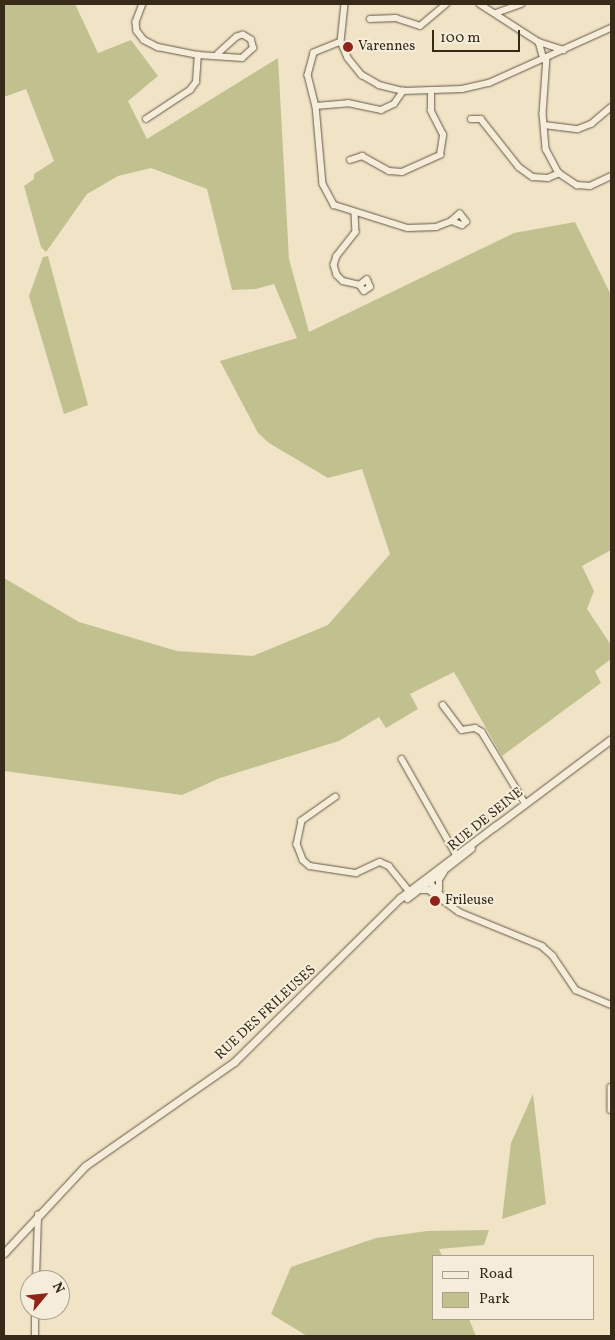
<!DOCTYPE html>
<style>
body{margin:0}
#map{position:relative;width:615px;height:1340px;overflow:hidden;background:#f0e3c6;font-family:Vollkorn,serif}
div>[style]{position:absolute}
.green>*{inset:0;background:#c1c190}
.roads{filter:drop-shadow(0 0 1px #655844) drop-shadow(0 0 1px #655844)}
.minor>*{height:5.5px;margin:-2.75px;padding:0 2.75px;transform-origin:2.75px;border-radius:2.75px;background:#f5edda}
.tertiary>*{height:7px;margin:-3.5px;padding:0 3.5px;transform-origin:3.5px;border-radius:3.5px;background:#f5edda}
.dots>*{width:14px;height:14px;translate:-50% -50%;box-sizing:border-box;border:2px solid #f5edda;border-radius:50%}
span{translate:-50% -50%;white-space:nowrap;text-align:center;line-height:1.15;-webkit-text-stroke:4px #f5edda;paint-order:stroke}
.poi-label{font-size:14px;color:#372a19}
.left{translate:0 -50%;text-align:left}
.street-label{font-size:14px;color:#372a19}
.frame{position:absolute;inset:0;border:5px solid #372a19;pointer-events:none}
.legend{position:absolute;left:432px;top:1255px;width:162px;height:65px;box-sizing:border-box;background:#f5edda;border:1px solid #a99f8d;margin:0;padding:6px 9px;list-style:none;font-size:15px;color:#372a19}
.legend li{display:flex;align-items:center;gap:10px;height:25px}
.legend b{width:25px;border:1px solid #a99f8d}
.north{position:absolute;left:20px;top:1270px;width:50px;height:50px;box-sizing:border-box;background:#f5edda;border:1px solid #a99f8d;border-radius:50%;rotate:62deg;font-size:14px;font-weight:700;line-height:20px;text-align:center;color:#372a19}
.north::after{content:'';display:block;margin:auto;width:18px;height:22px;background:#8f2418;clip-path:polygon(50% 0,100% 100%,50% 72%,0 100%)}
.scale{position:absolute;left:432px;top:30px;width:88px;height:22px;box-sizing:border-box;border:2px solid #372a19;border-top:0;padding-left:6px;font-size:15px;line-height:18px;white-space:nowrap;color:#372a19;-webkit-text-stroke:4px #f5edda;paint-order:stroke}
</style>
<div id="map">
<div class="green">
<div style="clip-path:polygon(9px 4px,75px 4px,98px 53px,131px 40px,158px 76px,128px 101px,147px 139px,278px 58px,289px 259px,309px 332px,514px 233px,575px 222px,611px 295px,611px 550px,582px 566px,594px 591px,587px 609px,611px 645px,611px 659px,595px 671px,601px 683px,502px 756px,454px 672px,410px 694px,418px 709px,386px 728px,379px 717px,339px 741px,220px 778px,182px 795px,4px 771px,4px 578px,79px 622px,177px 651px,253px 656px,328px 625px,390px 554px,362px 469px,328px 478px,269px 443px,258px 433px,220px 361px,297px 338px,274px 284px,256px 289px,232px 290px,207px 189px,151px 168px,118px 176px,87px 194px,46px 252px,41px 247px,24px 186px,34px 179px,34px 174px,54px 161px,26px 89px,4px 97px,4px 6px)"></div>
<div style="clip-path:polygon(48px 256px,88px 405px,64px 414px,29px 296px,43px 257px)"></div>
<div style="clip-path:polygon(533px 1094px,546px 1204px,502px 1219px,511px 1143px)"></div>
<div style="clip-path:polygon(489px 1230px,484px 1245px,439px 1249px,442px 1256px,434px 1256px,434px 1319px,469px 1319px,476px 1336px,307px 1336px,271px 1314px,291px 1267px,376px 1238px,427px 1231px)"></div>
</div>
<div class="roads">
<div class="minor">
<div style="left:143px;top:4px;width:19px;rotate:111deg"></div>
<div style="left:136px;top:22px;width:9px;rotate:84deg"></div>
<div style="left:137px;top:31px;width:11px;rotate:52deg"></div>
<div style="left:144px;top:40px;width:16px;rotate:27deg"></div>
<div style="left:158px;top:47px;width:41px;rotate:11.3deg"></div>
<div style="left:198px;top:55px;width:44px;rotate:3.9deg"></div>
<div style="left:242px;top:58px;width:15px;rotate:-42deg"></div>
<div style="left:253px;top:48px;width:8px;rotate:-104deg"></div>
<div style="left:251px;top:40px;width:9px;rotate:-148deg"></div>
<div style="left:243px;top:35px;width:6px;rotate:162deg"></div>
<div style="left:237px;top:37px;width:25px;rotate:138deg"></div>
<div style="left:345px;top:4px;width:38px;rotate:96deg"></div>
<div style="left:341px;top:42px;width:17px;rotate:66deg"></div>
<div style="left:348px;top:58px;width:22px;rotate:51deg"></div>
<div style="left:362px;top:75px;width:20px;rotate:30deg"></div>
<div style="left:379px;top:85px;width:25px;rotate:14deg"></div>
<div style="left:403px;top:91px;width:59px;rotate:-1.9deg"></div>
<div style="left:462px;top:89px;width:28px;rotate:-13deg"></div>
<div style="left:489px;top:83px;width:134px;rotate:-24.3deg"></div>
<div style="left:480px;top:4px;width:70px;rotate:32.8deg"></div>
<div style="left:539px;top:42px;width:26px;rotate:18deg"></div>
<div style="left:496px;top:13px;width:27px;rotate:-20deg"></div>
<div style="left:370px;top:19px;width:26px;rotate:-2deg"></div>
<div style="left:396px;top:18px;width:25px;rotate:18deg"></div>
<div style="left:420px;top:26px;width:34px;rotate:-40deg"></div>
<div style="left:341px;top:42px;width:29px;rotate:158deg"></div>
<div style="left:314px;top:53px;width:23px;rotate:105deg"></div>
<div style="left:308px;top:75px;width:32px;rotate:76deg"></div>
<div style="left:316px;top:106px;width:78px;rotate:84.9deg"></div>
<div style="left:323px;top:184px;width:24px;rotate:62deg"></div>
<div style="left:334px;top:205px;width:77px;rotate:17.3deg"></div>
<div style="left:408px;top:228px;width:28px;rotate:-2deg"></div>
<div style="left:436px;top:227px;width:17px;rotate:-21deg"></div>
<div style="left:452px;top:221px;width:11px;rotate:22deg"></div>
<div style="left:462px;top:225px;width:5px;rotate:-37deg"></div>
<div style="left:466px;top:222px;width:10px;rotate:-127deg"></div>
<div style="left:460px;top:214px;width:11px;rotate:139deg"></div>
<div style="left:539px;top:42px;width:18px;rotate:74deg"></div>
<div style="left:547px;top:57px;width:57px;rotate:94deg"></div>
<div style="left:543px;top:114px;width:35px;rotate:85deg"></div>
<div style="left:546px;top:149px;width:27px;rotate:62deg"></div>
<div style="left:559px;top:173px;width:22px;rotate:34deg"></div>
<div style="left:577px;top:185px;width:13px;rotate:4deg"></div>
<div style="left:590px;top:186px;width:23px;rotate:-25deg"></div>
<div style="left:316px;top:106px;width:32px;rotate:-5deg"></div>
<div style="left:348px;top:103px;width:34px;rotate:12deg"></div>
<div style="left:381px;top:110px;width:14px;rotate:-25deg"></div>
<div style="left:394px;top:104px;width:16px;rotate:-55deg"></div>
<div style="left:146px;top:119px;width:53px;rotate:-33.4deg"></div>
<div style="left:190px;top:90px;width:10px;rotate:-53deg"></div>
<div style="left:196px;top:82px;width:27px;rotate:-86deg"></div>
<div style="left:471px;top:119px;width:10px"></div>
<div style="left:481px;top:119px;width:61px;rotate:51.6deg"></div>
<div style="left:519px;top:167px;width:17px;rotate:36deg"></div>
<div style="left:533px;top:177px;width:15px;rotate:4deg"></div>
<div style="left:548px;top:178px;width:12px;rotate:-24deg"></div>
<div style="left:544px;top:125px;width:34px;rotate:7deg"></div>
<div style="left:578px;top:129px;width:14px;rotate:-21deg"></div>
<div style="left:591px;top:124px;width:26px;rotate:-40deg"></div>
<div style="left:350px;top:160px;width:13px;rotate:-18deg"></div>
<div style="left:362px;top:156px;width:31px;rotate:29deg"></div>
<div style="left:389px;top:171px;width:13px;rotate:4deg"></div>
<div style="left:402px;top:172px;width:42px;rotate:-24.1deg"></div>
<div style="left:440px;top:155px;width:20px;rotate:-81deg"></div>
<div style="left:443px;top:135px;width:27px;rotate:-117deg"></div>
<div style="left:431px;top:111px;width:20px;rotate:-90deg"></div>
<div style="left:355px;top:214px;width:18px;rotate:87deg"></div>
<div style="left:356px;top:232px;width:31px;rotate:128deg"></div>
<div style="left:337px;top:256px;width:9px;rotate:108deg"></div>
<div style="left:334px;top:265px;width:10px;rotate:73deg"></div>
<div style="left:337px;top:275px;width:8px;rotate:45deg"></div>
<div style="left:343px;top:281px;width:17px;rotate:13deg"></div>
<div style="left:360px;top:285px;width:7px;rotate:56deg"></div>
<div style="left:364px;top:291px;width:7px;rotate:-34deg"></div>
<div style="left:370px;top:287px;width:8px;rotate:-113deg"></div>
<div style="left:367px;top:280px;width:9px;rotate:144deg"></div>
<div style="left:443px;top:705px;width:31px;rotate:53deg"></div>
<div style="left:462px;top:730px;width:13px;rotate:-9deg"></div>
<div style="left:475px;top:728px;width:8px;rotate:30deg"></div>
<div style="left:482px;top:732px;width:83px;rotate:58.8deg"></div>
<div style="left:402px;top:759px;width:109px;rotate:60.4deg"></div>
<div style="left:336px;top:797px;width:42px;rotate:144.8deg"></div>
<div style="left:302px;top:821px;width:24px;rotate:102deg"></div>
<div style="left:297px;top:844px;width:17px;rotate:69deg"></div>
<div style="left:303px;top:860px;width:9px;rotate:41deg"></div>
<div style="left:310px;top:866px;width:47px;rotate:8.7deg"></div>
<div style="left:356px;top:873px;width:26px;rotate:-25deg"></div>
<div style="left:380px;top:862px;width:10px;rotate:24deg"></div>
<div style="left:389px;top:866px;width:35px;rotate:51deg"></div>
<div style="left:428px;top:880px;width:23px;rotate:49deg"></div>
<div style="left:418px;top:890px;width:11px"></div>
<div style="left:429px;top:890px;width:37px;rotate:36deg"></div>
<div style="left:459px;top:912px;width:90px;rotate:22.3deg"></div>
<div style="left:542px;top:946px;width:15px;rotate:42deg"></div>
<div style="left:553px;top:956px;width:41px;rotate:55.9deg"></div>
<div style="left:576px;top:990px;width:38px;rotate:23deg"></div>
<div style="left:439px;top:890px;width:10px;rotate:-90deg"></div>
<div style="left:439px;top:880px;width:9px;rotate:-58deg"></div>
<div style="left:611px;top:1087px;width:23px;rotate:90deg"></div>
<div style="left:36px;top:1280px;width:65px;rotate:-88.2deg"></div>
<div style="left:35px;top:1336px;width:26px;rotate:-90deg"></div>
</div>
<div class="tertiary">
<div style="left:494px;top:827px;width:146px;rotate:-36.9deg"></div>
<div style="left:407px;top:898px;width:81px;rotate:-38deg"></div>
<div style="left:4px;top:1253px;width:119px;rotate:-47deg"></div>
<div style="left:85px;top:1166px;width:182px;rotate:-34.9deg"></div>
<div style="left:234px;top:1062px;width:233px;rotate:-44.7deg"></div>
<div style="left:400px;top:898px;width:121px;rotate:-37.2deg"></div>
</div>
</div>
<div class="dots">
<div style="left:348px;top:47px;background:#8f2418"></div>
<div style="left:435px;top:901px;background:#8f2418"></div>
</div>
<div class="poi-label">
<span class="left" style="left:358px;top:47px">Varennes</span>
<span class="left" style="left:445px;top:901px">Frileuse</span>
</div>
<div class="street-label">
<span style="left:486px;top:820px;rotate:-39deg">RUE DE SEINE</span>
<span style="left:266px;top:1013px;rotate:-43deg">RUE DES FRILEUSES</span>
</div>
<div class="frame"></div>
<ul class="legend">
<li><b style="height:6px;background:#f5edda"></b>Road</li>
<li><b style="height:14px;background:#c1c190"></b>Park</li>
</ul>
<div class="north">N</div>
<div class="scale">100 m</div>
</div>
